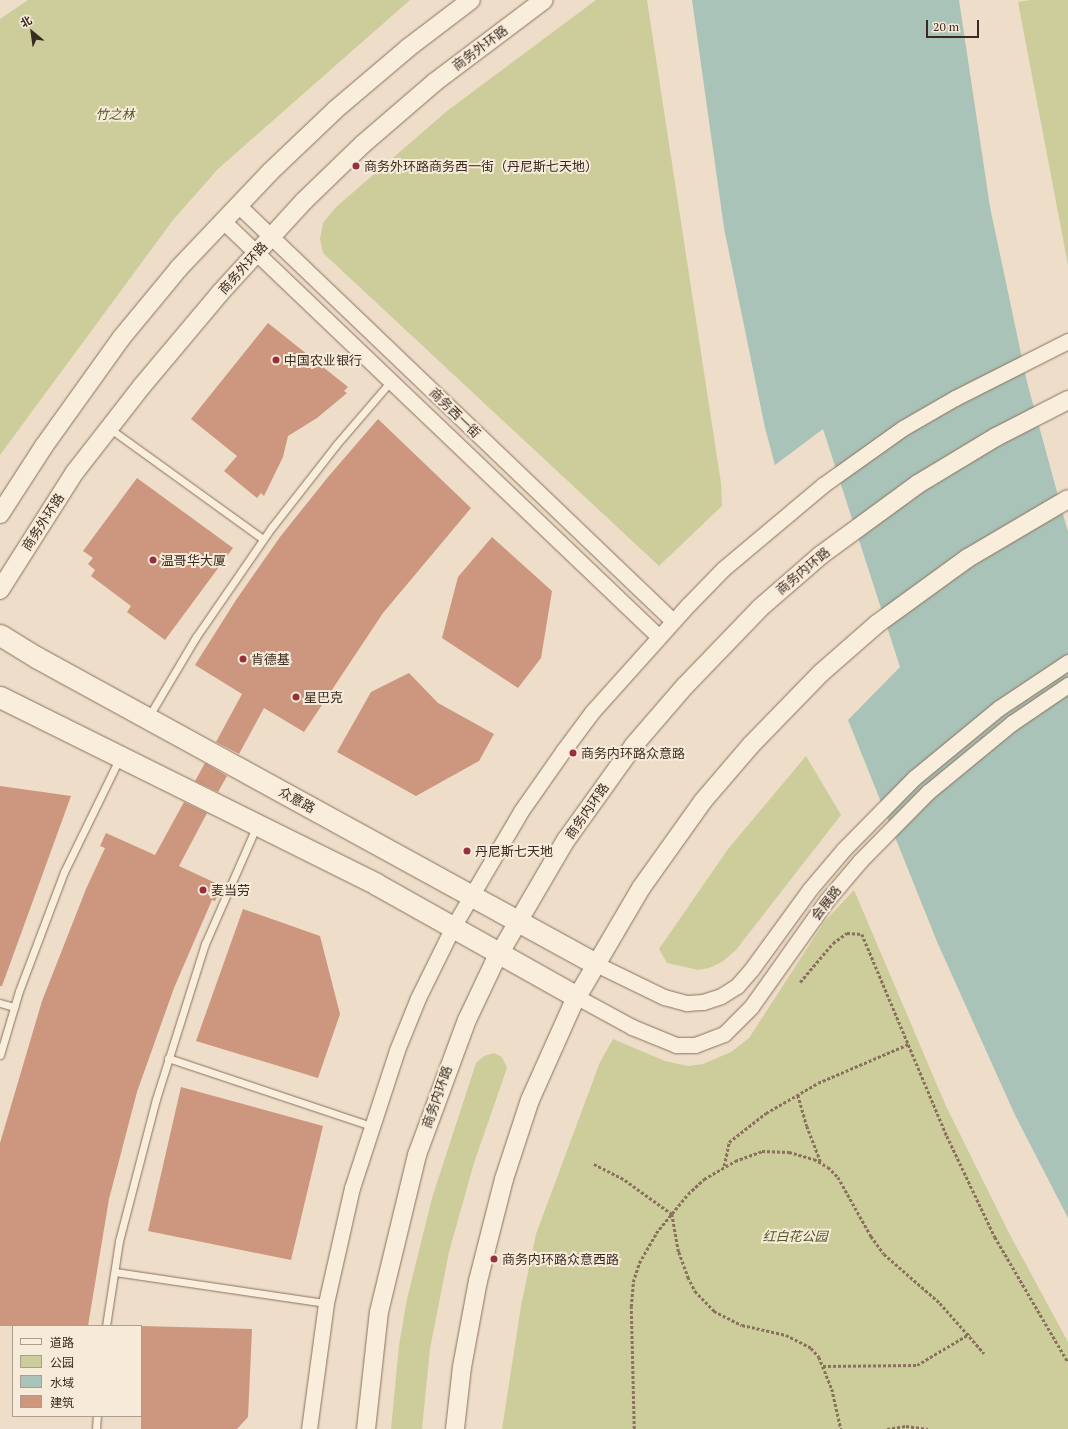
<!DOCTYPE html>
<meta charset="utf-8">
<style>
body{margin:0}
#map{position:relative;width:1068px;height:1429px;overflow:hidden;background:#eedec9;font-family:"PT Serif","Noto Sans SC",serif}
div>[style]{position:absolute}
.green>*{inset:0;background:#cdcd9c}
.water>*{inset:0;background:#a9c3b8}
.building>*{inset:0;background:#cc967f}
.path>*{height:2.5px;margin-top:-1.25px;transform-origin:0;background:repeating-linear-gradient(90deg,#8b705d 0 3px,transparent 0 5px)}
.roads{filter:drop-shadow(0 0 1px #8b705d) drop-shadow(0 0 1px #8b705d)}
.service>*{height:7px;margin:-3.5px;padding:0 3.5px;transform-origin:3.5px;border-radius:3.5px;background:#f9eddc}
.minor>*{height:15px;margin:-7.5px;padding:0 7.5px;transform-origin:7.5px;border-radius:7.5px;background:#f9eddc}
.tertiary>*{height:18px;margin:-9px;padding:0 9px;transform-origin:9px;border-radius:9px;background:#f9eddc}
.secondary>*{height:21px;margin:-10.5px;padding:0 10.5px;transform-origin:10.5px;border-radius:10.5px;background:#f9eddc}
.dots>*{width:11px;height:11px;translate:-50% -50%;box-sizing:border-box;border:2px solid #f6ead8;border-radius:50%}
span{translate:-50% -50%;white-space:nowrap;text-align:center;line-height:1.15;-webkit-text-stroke:4px #f6ead8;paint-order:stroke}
.street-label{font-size:13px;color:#3b2a21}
.park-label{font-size:13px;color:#515727;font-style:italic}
.poi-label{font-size:13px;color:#3b2a21}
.left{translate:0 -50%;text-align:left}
.legend{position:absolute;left:12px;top:1325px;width:130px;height:92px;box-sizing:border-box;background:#f6ead8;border:1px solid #ab9d8f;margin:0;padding:5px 7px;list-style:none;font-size:12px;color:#3b2a21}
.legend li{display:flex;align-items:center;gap:8px;height:20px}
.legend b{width:20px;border:1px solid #ab9d8f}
.north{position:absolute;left:12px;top:12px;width:40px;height:40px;-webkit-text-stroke:3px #f6ead8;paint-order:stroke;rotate:331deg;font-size:11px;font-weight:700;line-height:16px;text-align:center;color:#3b2a21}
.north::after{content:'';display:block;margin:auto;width:14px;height:18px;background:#3b2a21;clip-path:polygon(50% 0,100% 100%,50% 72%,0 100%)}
.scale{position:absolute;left:926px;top:20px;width:53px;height:18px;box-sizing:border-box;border:2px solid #3b2a21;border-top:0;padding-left:5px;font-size:12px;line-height:14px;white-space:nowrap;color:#3b2a21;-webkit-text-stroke:3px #f6ead8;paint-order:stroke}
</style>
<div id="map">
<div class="green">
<div style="clip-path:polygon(28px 0,410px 0,218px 169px,173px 220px,0 455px,0 19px)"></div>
<div style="clip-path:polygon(596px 0,647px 0,721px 483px,722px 506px,659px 566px,323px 253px,320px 239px,323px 223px,336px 207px,447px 111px)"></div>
<div style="clip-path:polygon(1030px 0,1068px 0,1068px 265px,1018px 2px)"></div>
<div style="clip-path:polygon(806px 756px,841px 815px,736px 950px,722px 962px,709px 968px,698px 970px,667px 963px,659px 949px,728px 849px)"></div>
<div style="clip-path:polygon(854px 890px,946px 1106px,1009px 1233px,1068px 1342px,1068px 1429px,502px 1429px,521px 1306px,536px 1234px,600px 1062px,613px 1039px,665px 1061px,688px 1066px,703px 1064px,731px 1052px,749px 1038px,824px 922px)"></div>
<div style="clip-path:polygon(494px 1053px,502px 1057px,507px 1068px,474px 1163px,449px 1252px,430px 1349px,422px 1429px,391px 1429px,399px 1345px,407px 1299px,432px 1198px,476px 1063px,484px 1056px)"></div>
</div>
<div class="water">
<div style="clip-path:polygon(692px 0,959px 0,990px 207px,1027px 382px,1068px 532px,1068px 1218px,1015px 1115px,938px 944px,848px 720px,900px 667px,823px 429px,775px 465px,765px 428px,724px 228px)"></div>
</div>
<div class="building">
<div style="clip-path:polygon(268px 323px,348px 387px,344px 391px,347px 393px,317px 418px,288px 436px,283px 457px,264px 496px,261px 493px,257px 498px,224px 471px,237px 456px,191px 419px)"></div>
<div style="clip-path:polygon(378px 419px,471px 508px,383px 613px,304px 732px,264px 708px,239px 754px,216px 742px,242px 694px,195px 665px,236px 600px,280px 537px,328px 477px)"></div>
<div style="clip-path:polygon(137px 478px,233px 548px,165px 640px,127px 612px,131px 606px,91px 576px,95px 570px,88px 564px,93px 558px,83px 551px)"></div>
<div style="clip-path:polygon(492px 537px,552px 591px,541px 658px,518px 688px,442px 638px,458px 577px)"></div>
<div style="clip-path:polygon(409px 673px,438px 703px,494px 734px,479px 761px,416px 796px,337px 752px,371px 692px)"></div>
<div style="clip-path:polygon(205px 763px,227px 776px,218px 792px,195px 781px)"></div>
<div style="clip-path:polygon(0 786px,71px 796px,2px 986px,0 986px)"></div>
<div style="clip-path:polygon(184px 802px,207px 813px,179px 866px,222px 886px,215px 901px,212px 900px,174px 988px,137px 1092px,109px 1199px,88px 1326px,0 1326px,0 1143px,42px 1001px,86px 889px,105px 848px,100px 846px,106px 833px,155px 855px)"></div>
<div style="clip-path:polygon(243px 909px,320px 936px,340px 1014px,318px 1078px,196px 1041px)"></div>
<div style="clip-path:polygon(181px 1087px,323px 1126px,291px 1260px,148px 1231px)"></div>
<div style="clip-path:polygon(141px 1326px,252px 1329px,248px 1417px,237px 1429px,141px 1429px)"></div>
</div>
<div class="path">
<div style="left:800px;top:982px;width:51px;rotate:-49.8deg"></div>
<div style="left:833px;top:943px;width:17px;rotate:-36deg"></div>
<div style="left:847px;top:933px;width:15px;rotate:4deg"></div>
<div style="left:862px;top:934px;width:219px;rotate:67.2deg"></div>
<div style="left:947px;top:1136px;width:112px;rotate:64.6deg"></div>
<div style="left:995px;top:1237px;width:145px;rotate:59.7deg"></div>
<div style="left:798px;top:1095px;width:32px;rotate:74deg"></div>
<div style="left:807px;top:1126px;width:39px;rotate:69deg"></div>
<div style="left:594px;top:1164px;width:35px;rotate:27deg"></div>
<div style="left:625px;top:1180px;width:58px;rotate:35.9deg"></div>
<div style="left:672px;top:1214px;width:39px;rotate:80deg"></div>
<div style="left:679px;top:1252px;width:27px;rotate:70deg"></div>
<div style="left:688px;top:1277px;width:16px;rotate:63deg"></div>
<div style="left:695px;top:1291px;width:28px;rotate:46deg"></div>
<div style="left:714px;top:1311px;width:31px;rotate:27deg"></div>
<div style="left:742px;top:1325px;width:45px;rotate:12.8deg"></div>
<div style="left:786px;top:1335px;width:28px;rotate:27deg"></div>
<div style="left:811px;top:1348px;width:12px;rotate:48deg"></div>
<div style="left:819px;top:1357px;width:35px;rotate:68deg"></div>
<div style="left:832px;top:1389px;width:41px;rotate:77.3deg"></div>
<div style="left:724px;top:1166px;width:25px;rotate:-78deg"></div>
<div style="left:729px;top:1142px;width:47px;rotate:-38.1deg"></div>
<div style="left:766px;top:1113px;width:60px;rotate:-30deg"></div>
<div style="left:818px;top:1083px;width:99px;rotate:-23.2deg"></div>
<div style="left:823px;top:1366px;width:94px;rotate:-0.6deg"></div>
<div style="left:917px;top:1365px;width:61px;rotate:-30.8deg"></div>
<div style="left:634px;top:1429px;width:122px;rotate:-91.4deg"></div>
<div style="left:631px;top:1307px;width:25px;rotate:-85deg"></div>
<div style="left:633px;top:1282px;width:20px;rotate:-72deg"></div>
<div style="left:639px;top:1263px;width:34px;rotate:-60deg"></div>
<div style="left:656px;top:1233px;width:50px;rotate:-50.6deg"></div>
<div style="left:688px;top:1194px;width:22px;rotate:-43deg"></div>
<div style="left:704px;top:1179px;width:36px;rotate:-30deg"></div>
<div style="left:735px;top:1161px;width:29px;rotate:-20deg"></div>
<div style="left:762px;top:1151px;width:27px;rotate:2deg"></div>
<div style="left:789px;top:1152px;width:26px;rotate:16deg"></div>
<div style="left:814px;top:1159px;width:16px;rotate:30deg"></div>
<div style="left:828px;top:1167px;width:14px;rotate:45deg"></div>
<div style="left:838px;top:1177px;width:68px;rotate:60.8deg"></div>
<div style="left:871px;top:1236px;width:22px;rotate:54deg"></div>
<div style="left:884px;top:1254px;width:74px;rotate:41.2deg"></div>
<div style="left:940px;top:1303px;width:67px;rotate:48.7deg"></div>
<div style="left:887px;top:1429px;width:19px;rotate:-9deg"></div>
<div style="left:906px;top:1426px;width:22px;rotate:8deg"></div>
</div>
<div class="roads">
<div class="service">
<div style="left:109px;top:428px;width:190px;rotate:35.8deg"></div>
<div style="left:149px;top:716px;width:92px;rotate:-59.3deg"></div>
<div style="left:196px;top:637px;width:134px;rotate:-55.4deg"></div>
<div style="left:272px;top:527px;width:104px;rotate:-52deg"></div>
<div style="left:336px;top:445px;width:84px;rotate:-49.3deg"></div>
<div style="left:0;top:1003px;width:15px;rotate:16deg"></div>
<div style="left:0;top:1055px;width:67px;rotate:-73.5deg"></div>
<div style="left:19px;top:991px;width:127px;rotate:-69.3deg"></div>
<div style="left:64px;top:872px;width:126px;rotate:-64deg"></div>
<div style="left:168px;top:1058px;width:214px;rotate:18.5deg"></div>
<div style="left:115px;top:1272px;width:213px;rotate:8.4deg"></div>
<div style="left:106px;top:1326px;width:86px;rotate:-81.3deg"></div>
<div style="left:119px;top:1241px;width:147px;rotate:-75.4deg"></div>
<div style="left:156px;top:1099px;width:163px;rotate:-72.5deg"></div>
<div style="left:205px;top:944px;width:128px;rotate:-66.4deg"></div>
<div style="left:96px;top:1429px;width:13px;rotate:-86deg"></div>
</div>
<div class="minor">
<div style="left:238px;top:205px;width:602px;rotate:43.72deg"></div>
<div style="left:223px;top:221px;width:601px;rotate:43.65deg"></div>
<div style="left:596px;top:964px;width:76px;rotate:25.9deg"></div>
<div style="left:664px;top:997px;width:24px;rotate:15deg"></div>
<div style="left:687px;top:1003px;width:16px;rotate:-4deg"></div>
<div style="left:703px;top:1002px;width:19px;rotate:-18deg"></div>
<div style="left:721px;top:996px;width:19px;rotate:-32deg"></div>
<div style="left:737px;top:986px;width:21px;rotate:-49deg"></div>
<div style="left:751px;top:970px;width:100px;rotate:-53.9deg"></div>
<div style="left:810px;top:889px;width:52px;rotate:-49.6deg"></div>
<div style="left:844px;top:849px;width:100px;rotate:-45.4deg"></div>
<div style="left:914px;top:778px;width:110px;rotate:-39.5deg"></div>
<div style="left:999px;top:708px;width:83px;rotate:-33.7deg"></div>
<div style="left:577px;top:997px;width:63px;rotate:28.6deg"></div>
<div style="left:632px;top:1027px;width:48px;rotate:22.2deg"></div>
<div style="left:676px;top:1045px;width:19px"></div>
<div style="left:695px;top:1045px;width:31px;rotate:-21deg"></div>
<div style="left:724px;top:1034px;width:38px;rotate:-45deg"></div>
<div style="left:751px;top:1007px;width:131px;rotate:-54.6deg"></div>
<div style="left:827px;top:900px;width:51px;rotate:-49.8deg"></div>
<div style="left:860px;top:861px;width:97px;rotate:-45.4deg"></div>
<div style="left:928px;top:792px;width:109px;rotate:-39.4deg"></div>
<div style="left:1012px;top:723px;width:68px;rotate:-34.2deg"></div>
<div style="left:309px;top:1429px;width:127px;rotate:-82.3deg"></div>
<div style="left:326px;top:1303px;width:118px;rotate:-77.3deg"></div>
<div style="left:352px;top:1188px;width:145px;rotate:-71.9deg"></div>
<div style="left:397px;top:1050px;width:56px;rotate:-68deg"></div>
<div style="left:418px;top:998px;width:79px;rotate:-63.8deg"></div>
<div style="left:453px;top:927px;width:134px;rotate:-59.6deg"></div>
<div style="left:521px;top:811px;width:73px;rotate:-55deg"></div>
<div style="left:563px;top:751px;width:49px;rotate:-53.4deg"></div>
<div style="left:592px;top:712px;width:144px;rotate:-48.1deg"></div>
<div style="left:688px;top:605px;width:50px;rotate:-45.8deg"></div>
<div style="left:723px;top:569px;width:131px;rotate:-40deg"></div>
<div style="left:823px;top:485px;width:98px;rotate:-35.5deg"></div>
<div style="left:903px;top:428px;width:60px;rotate:-30deg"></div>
<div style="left:955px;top:398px;width:127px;rotate:-26.8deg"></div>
</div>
<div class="tertiary">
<div style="left:0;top:514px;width:81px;rotate:-57.1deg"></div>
<div style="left:44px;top:446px;width:134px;rotate:-54.4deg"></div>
<div style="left:122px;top:337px;width:89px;rotate:-50.4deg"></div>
<div style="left:179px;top:268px;width:132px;rotate:-46.5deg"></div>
<div style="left:270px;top:172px;width:90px;rotate:-43.6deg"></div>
<div style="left:335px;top:110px;width:96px;rotate:-40.3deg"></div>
<div style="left:408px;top:48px;width:79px;rotate:-37.3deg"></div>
<div style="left:0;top:590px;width:140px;rotate:-57.6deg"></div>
<div style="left:75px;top:472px;width:109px;rotate:-52.1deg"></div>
<div style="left:142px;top:386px;width:121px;rotate:-50deg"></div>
<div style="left:220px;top:293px;width:125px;rotate:-47.6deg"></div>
<div style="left:304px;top:201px;width:82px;rotate:-44deg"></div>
<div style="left:363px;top:144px;width:95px;rotate:-40.7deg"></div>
<div style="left:435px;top:82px;width:136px;rotate:-37deg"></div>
<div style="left:366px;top:1429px;width:118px;rotate:-83.7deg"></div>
<div style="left:379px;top:1312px;width:162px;rotate:-76.4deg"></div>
<div style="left:417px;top:1155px;width:144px;rotate:-69.7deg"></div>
<div style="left:467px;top:1020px;width:63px;rotate:-64.7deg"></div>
<div style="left:494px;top:963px;width:143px;rotate:-59.7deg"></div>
<div style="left:566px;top:840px;width:117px;rotate:-54.4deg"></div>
<div style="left:634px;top:745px;width:78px;rotate:-49.2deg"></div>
<div style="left:685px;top:686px;width:108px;rotate:-46.1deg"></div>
<div style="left:760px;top:608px;width:81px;rotate:-41deg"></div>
<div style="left:821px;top:555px;width:120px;rotate:-36.2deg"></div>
<div style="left:918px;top:484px;width:91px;rotate:-31.1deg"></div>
<div style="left:996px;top:437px;width:81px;rotate:-27.2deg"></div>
<div style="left:455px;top:1429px;width:62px;rotate:-83.6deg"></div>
<div style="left:462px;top:1367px;width:87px;rotate:-79.5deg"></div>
<div style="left:478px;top:1281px;width:105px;rotate:-75.7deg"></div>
<div style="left:504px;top:1179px;width:83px;rotate:-71.8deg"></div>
<div style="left:530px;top:1100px;width:105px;rotate:-65.9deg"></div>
<div style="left:573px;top:1004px;width:134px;rotate:-59.6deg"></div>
<div style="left:641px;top:888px;width:107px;rotate:-54.5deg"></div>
<div style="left:703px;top:801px;width:74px;rotate:-49.4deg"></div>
<div style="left:751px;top:745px;width:100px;rotate:-45.8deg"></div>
<div style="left:821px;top:673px;width:74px;rotate:-41.2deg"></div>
<div style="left:877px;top:624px;width:112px;rotate:-36deg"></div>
<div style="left:968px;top:558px;width:116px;rotate:-30.5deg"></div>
</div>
<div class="secondary">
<div style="left:0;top:635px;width:42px;rotate:31.4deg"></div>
<div style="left:36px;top:657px;width:639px;rotate:28.73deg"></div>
<div style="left:0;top:697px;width:420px;rotate:26.4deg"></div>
<div style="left:376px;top:884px;width:231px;rotate:29.3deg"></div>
</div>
</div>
<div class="dots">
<div style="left:356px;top:166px;background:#992e3c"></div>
<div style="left:276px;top:360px;background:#992e3c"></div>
<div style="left:153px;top:560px;background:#992e3c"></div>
<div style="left:243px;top:659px;background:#992e3c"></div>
<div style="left:296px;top:697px;background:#992e3c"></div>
<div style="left:573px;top:753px;background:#992e3c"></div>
<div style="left:467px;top:851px;background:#992e3c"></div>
<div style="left:203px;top:890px;background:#992e3c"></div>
<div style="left:494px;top:1259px;background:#992e3c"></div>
</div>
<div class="street-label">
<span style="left:480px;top:48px;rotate:-37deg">商务外环路</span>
<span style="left:243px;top:268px;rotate:-48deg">商务外环路</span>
<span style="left:455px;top:413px;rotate:44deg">商务西一街</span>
<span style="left:43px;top:522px;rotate:-57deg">商务外环路</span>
<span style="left:803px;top:571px;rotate:-40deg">商务内环路</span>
<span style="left:297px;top:800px;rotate:29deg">众意路</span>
<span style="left:587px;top:811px;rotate:-55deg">商务内环路</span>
<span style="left:826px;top:903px;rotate:-52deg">会展路</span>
<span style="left:437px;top:1097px;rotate:-71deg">商务内环路</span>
</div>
<div class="park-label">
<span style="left:115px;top:114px">竹之林</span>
<span style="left:795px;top:1236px">红白花公园</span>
</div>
<div class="poi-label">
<span class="left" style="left:364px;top:166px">商务外环路商务西一街（丹尼斯七天地）</span>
<span class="left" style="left:284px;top:360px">中国农业银行</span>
<span class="left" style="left:161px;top:560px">温哥华大厦</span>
<span class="left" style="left:251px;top:659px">肯德基</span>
<span class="left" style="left:304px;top:697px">星巴克</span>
<span class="left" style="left:581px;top:753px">商务内环路众意路</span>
<span class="left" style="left:475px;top:851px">丹尼斯七天地</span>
<span class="left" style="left:211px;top:890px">麦当劳</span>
<span class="left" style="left:502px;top:1259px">商务内环路众意西路</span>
</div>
<ul class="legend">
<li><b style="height:5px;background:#f9eddc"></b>道路</li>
<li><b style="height:11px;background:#cdcd9c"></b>公园</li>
<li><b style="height:11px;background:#a9c3b8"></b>水域</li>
<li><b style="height:11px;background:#cc967f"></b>建筑</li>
</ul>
<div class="north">北</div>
<div class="scale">20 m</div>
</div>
